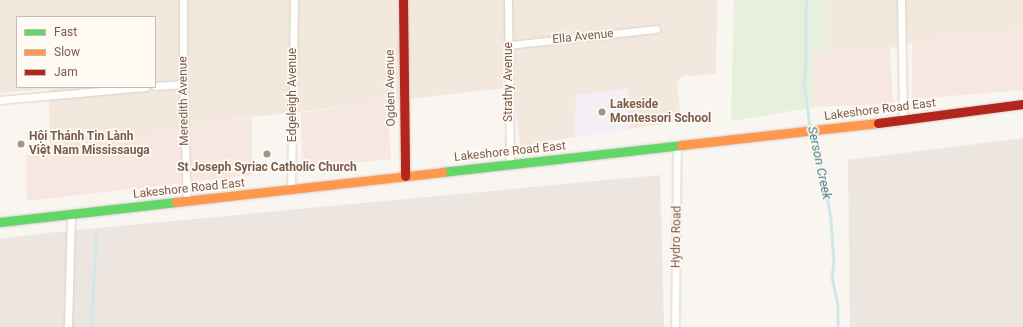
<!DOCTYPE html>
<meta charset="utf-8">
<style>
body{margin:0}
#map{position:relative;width:1023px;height:327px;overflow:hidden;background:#f9f5f0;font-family:Roboto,sans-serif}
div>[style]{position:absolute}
.residential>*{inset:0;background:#f2e8de}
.commercial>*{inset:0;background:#f6e8e1}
.industrial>*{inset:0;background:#ede5e0}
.education>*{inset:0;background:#f6eef6}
.green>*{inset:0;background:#e7f0db}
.stream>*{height:2.5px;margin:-1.25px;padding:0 1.25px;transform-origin:1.25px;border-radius:1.25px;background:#d0e8ea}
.roads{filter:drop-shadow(0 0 1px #d7d1cb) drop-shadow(0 0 1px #d7d1cb)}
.street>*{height:7px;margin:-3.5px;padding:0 3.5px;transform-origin:3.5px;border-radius:3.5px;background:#fefefd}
.fast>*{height:9px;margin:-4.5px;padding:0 4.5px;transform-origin:4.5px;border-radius:4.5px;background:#63d668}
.slow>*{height:9px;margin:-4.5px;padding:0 4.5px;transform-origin:4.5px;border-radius:4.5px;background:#ff974d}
.jam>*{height:9px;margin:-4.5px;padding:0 4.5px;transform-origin:4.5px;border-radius:4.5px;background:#b3261e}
.dots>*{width:11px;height:11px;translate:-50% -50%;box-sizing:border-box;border:2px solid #fffaf3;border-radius:50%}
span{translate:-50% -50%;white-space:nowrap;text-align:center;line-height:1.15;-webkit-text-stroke:3.5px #fffaf3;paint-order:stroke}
.street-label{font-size:12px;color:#7a5c4d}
.poi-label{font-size:12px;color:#7a5c4d;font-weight:700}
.left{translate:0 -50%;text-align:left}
.water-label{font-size:13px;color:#437c86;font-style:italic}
.legend{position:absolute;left:16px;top:16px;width:140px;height:72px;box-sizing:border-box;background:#fffaf3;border:1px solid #cabbb1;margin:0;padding:5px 7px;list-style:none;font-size:12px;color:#7a5c4d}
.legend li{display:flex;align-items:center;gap:8px;height:20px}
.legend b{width:20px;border:1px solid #cabbb1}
</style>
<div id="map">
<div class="residential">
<div style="clip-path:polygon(evenodd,0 0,717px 0,716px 74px,683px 76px,677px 82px,681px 121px,630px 129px,628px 89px,576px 95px,575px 137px,520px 146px,514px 90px,504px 88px,194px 124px,177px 131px,129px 142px,50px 151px,49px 89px,0 93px,0 0,17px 17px,155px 17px,155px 87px,17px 87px,17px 17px)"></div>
<div style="clip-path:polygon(826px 0,1023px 0,1023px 30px,912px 43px,890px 48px,825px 51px)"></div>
</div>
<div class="commercial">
<div style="clip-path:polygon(1023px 30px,1023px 90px,912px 99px,912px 43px)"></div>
<div style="clip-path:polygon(890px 48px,893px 103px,815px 107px,812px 52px)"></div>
<div style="clip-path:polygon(387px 101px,391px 159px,302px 168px,301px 113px)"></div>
<div style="clip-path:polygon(252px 118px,252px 175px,27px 201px,26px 155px,129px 142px,177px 131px,194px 124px)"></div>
</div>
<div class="industrial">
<div style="clip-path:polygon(1023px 138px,1023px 327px,850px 327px,848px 160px)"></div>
<div style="clip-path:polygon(660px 175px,664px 327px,0 327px,0 239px,46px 233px)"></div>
</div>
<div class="education">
<div style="clip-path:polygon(628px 89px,630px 129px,575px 137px,576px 95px)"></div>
</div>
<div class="green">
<div style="clip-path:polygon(734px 0,826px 0,825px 51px,812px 52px,815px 107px,731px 121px)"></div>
</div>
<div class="stream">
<div style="left:807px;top:0;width:9px;rotate:96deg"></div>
<div style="left:806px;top:9px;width:56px;rotate:90deg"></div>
<div style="left:806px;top:65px;width:16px;rotate:97deg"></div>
<div style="left:804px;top:81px;width:47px;rotate:82.7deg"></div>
<div style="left:811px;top:133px;width:13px;rotate:77deg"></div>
<div style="left:814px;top:146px;width:28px;rotate:71deg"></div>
<div style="left:823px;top:172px;width:48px;rotate:80.3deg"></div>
<div style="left:831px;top:219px;width:43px;rotate:86deg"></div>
<div style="left:834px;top:262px;width:15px;rotate:98deg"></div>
<div style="left:832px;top:277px;width:29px;rotate:78deg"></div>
<div style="left:838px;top:305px;width:22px;rotate:90deg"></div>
<div style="left:91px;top:327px;width:93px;rotate:-86.9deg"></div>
</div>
<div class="roads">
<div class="street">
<div style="left:183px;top:0;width:84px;rotate:90deg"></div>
<div style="left:183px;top:84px;width:118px;rotate:88.1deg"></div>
<div style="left:508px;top:0;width:164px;rotate:89.3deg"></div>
<div style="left:901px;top:0;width:120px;rotate:89deg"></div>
<div style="left:509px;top:45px;width:148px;rotate:-6.2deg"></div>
<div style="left:155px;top:86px;width:28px;rotate:-4deg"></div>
<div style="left:0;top:100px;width:146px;rotate:-5.1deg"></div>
<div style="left:291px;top:190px;width:190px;rotate:-89.1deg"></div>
<div style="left:68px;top:327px;width:113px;rotate:-88.5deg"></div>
<div style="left:675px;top:327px;width:181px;rotate:-89.4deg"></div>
</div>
<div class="fast">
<div style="left:442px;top:172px;width:241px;rotate:-6.4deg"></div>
<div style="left:0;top:222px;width:177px;rotate:-6.5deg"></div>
</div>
<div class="slow">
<div style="left:681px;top:145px;width:198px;rotate:-6.4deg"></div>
<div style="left:176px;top:202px;width:268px;rotate:-6.4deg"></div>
</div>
<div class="jam">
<div style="left:403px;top:0;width:176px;rotate:89.3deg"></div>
<div style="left:878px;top:123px;width:146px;rotate:-7.5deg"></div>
</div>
</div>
<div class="dots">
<div style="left:602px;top:112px;background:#a69286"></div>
<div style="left:21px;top:144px;background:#a69286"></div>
<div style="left:267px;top:154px;background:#a69286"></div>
</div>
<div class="street-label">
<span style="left:583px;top:37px;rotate:-6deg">Ella Avenue</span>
<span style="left:509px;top:82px;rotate:-90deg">Strathy Avenue</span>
<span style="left:391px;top:88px;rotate:-91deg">Ogden Avenue</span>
<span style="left:293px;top:95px;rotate:-90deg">Edgeleigh Avenue</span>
<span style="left:184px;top:101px;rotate:-91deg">Meredith Avenue</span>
<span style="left:880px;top:110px;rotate:-7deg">Lakeshore Road East</span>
<span style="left:510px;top:152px;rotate:-6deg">Lakeshore Road East</span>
<span style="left:189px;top:189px;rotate:-6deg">Lakeshore Road East</span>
<span style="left:677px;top:237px;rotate:-89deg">Hydro Road</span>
</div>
<div class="poi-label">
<span class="left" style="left:610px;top:112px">Lakeside<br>Montessori School</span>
<span class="left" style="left:29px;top:144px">Hội Thánh Tin Lành<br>Việt Nam Mississauga</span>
<span style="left:267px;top:168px">St Joseph Syriac Catholic Church</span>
</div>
<div class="water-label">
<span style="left:819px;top:163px;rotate:78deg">Serson Creek</span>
</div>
<ul class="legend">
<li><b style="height:5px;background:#63d668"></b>Fast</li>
<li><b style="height:5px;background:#ff974d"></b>Slow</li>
<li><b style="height:5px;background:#b3261e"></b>Jam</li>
</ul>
</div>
